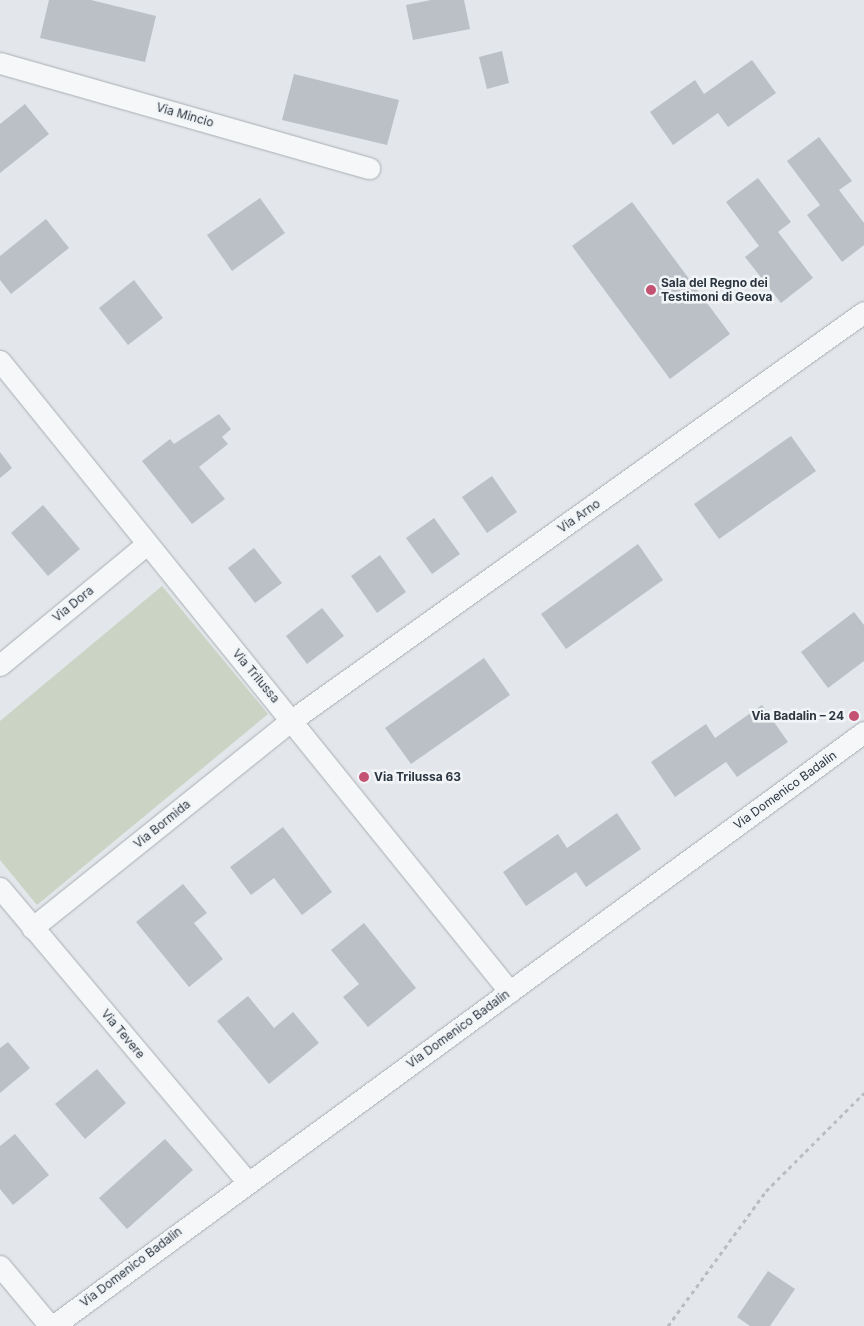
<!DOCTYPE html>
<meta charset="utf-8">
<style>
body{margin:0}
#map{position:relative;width:864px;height:1326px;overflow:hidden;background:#e3e6ea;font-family:Inter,sans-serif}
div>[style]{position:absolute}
.green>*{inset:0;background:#cad3c4}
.building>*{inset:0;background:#bac0c6}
.path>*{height:3px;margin-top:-1.5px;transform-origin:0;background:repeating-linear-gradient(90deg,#b9bdc1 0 4px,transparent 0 8px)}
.roads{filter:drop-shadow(0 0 1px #a8aeb4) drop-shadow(0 0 1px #a8aeb4)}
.minor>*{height:21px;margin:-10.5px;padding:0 10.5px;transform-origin:10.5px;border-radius:10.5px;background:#f5f7f8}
.dots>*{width:14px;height:14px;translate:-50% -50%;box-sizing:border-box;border:2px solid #f2f5f7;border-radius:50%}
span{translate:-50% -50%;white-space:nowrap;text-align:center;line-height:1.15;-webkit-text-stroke:5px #f2f5f7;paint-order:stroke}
.street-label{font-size:12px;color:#2c3641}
.poi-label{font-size:12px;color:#2c3641;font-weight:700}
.left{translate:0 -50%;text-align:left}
.right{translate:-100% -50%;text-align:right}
</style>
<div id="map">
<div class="green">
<div style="clip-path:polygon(162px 586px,268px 714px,37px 905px,0 860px,0 721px)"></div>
</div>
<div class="building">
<div style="clip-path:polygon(49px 0,91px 0,156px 16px,145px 62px,40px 38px)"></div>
<div style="clip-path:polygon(431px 0,464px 0,470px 29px,413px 40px,406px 5px)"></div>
<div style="clip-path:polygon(502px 51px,509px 83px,487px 89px,479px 57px)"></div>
<div style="clip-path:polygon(752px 60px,776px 93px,728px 127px,718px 113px,673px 145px,650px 112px,695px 80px,704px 94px)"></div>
<div style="clip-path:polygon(294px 74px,399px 100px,387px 145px,282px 120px)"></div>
<div style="clip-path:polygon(25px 104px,49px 134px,0 173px,0 124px)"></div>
<div style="clip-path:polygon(819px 137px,852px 181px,839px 190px,864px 223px,864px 245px,842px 262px,807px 215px,820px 205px,787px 161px)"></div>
<div style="clip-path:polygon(758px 178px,791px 222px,778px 232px,813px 278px,781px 303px,745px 257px,759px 246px,726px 202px)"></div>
<div style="clip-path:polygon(260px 198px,285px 233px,232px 271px,207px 235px)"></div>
<div style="clip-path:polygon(632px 202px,730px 334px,670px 379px,572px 246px)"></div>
<div style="clip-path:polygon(46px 219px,69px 248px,11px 294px,0 280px,0 256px)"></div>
<div style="clip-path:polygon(134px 280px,163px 318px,128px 345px,99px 308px)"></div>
<div style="clip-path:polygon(219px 414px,231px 429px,222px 437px,228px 444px,199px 467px,225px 499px,192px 524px,142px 461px,170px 439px,174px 444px)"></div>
<div style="clip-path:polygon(791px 436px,816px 471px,719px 539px,694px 504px)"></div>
<div style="clip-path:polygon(0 452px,12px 468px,0 478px)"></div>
<div style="clip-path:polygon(492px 476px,517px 512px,487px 533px,462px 497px)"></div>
<div style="clip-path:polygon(43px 505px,80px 549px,48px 576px,11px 533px)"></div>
<div style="clip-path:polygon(434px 518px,460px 554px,432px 574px,406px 538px)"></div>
<div style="clip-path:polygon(638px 544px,663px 580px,566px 649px,541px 614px)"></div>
<div style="clip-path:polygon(254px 548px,282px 583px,255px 603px,228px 568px)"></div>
<div style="clip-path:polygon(380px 555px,406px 592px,377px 613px,351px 576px)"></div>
<div style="clip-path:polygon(322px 608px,344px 636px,307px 664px,286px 636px)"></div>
<div style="clip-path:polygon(854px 612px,864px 625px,864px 661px,828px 688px,801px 652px)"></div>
<div style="clip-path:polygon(484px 658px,510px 695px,411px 764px,385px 728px)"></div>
<div style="clip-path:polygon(762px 705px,788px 742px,737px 777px,726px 762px,675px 797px,651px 762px,706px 724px,715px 738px)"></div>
<div style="clip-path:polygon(617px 813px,641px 849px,586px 887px,576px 872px,526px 906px,503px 872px,558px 834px,567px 848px)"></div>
<div style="clip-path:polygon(283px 827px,332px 892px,302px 915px,274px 878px,251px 895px,230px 867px)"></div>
<div style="clip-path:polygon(183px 884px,207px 913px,194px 923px,223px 959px,189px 987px,136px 922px)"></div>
<div style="clip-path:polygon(364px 923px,416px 988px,368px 1027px,343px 997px,359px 984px,331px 950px)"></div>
<div style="clip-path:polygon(248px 996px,274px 1028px,293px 1012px,319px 1043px,269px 1084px,217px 1021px)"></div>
<div style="clip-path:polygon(8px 1042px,30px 1068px,0 1093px,0 1048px)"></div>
<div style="clip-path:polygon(97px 1069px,126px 1103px,85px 1139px,55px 1104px)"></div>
<div style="clip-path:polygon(15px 1134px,49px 1175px,13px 1205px,0 1189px,0 1146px)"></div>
<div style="clip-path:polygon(165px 1139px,193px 1170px,127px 1229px,99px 1198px)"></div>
<div style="clip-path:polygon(768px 1271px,795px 1289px,770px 1326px,750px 1326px,737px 1317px)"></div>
</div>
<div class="path">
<div style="left:668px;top:1326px;width:167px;rotate:-54deg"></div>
<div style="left:766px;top:1191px;width:139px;rotate:-45deg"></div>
</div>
<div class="roads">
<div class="minor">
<div style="left:0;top:63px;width:384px;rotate:15.9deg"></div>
<div style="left:0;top:361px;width:811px;rotate:51.05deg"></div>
<div style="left:0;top:665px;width:190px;rotate:-39.5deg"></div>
<div style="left:0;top:888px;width:382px;rotate:49.9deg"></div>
<div style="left:32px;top:928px;width:329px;rotate:-38.7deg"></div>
<div style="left:289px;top:722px;width:706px;rotate:-35.49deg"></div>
<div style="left:0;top:1266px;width:78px;rotate:50.2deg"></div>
<div style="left:53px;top:1326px;width:1005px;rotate:-36.22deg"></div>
</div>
</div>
<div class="dots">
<div style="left:651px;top:290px;background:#c45272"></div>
<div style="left:854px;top:716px;background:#c45272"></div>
<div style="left:364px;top:777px;background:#c45272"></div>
</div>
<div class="street-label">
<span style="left:185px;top:115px;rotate:16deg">Via Mincio</span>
<span style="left:579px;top:516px;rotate:-35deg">Via Arno</span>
<span style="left:73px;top:604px;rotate:-39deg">Via Dora</span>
<span style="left:256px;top:676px;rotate:50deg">Via Trilussa</span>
<span style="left:785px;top:790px;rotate:-36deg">Via Domenico Badalin</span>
<span style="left:162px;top:824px;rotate:-39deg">Via Bormida</span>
<span style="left:458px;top:1029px;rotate:-36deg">Via Domenico Badalin</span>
<span style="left:123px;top:1034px;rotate:50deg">Via Tevere</span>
<span style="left:131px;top:1267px;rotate:-37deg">Via Domenico Badalin</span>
</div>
<div class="poi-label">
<span class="left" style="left:661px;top:290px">Sala del Regno dei<br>Testimoni di Geova</span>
<span class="right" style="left:844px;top:716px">Via Badalin – 24</span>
<span class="left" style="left:374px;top:777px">Via Trilussa 63</span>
</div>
</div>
